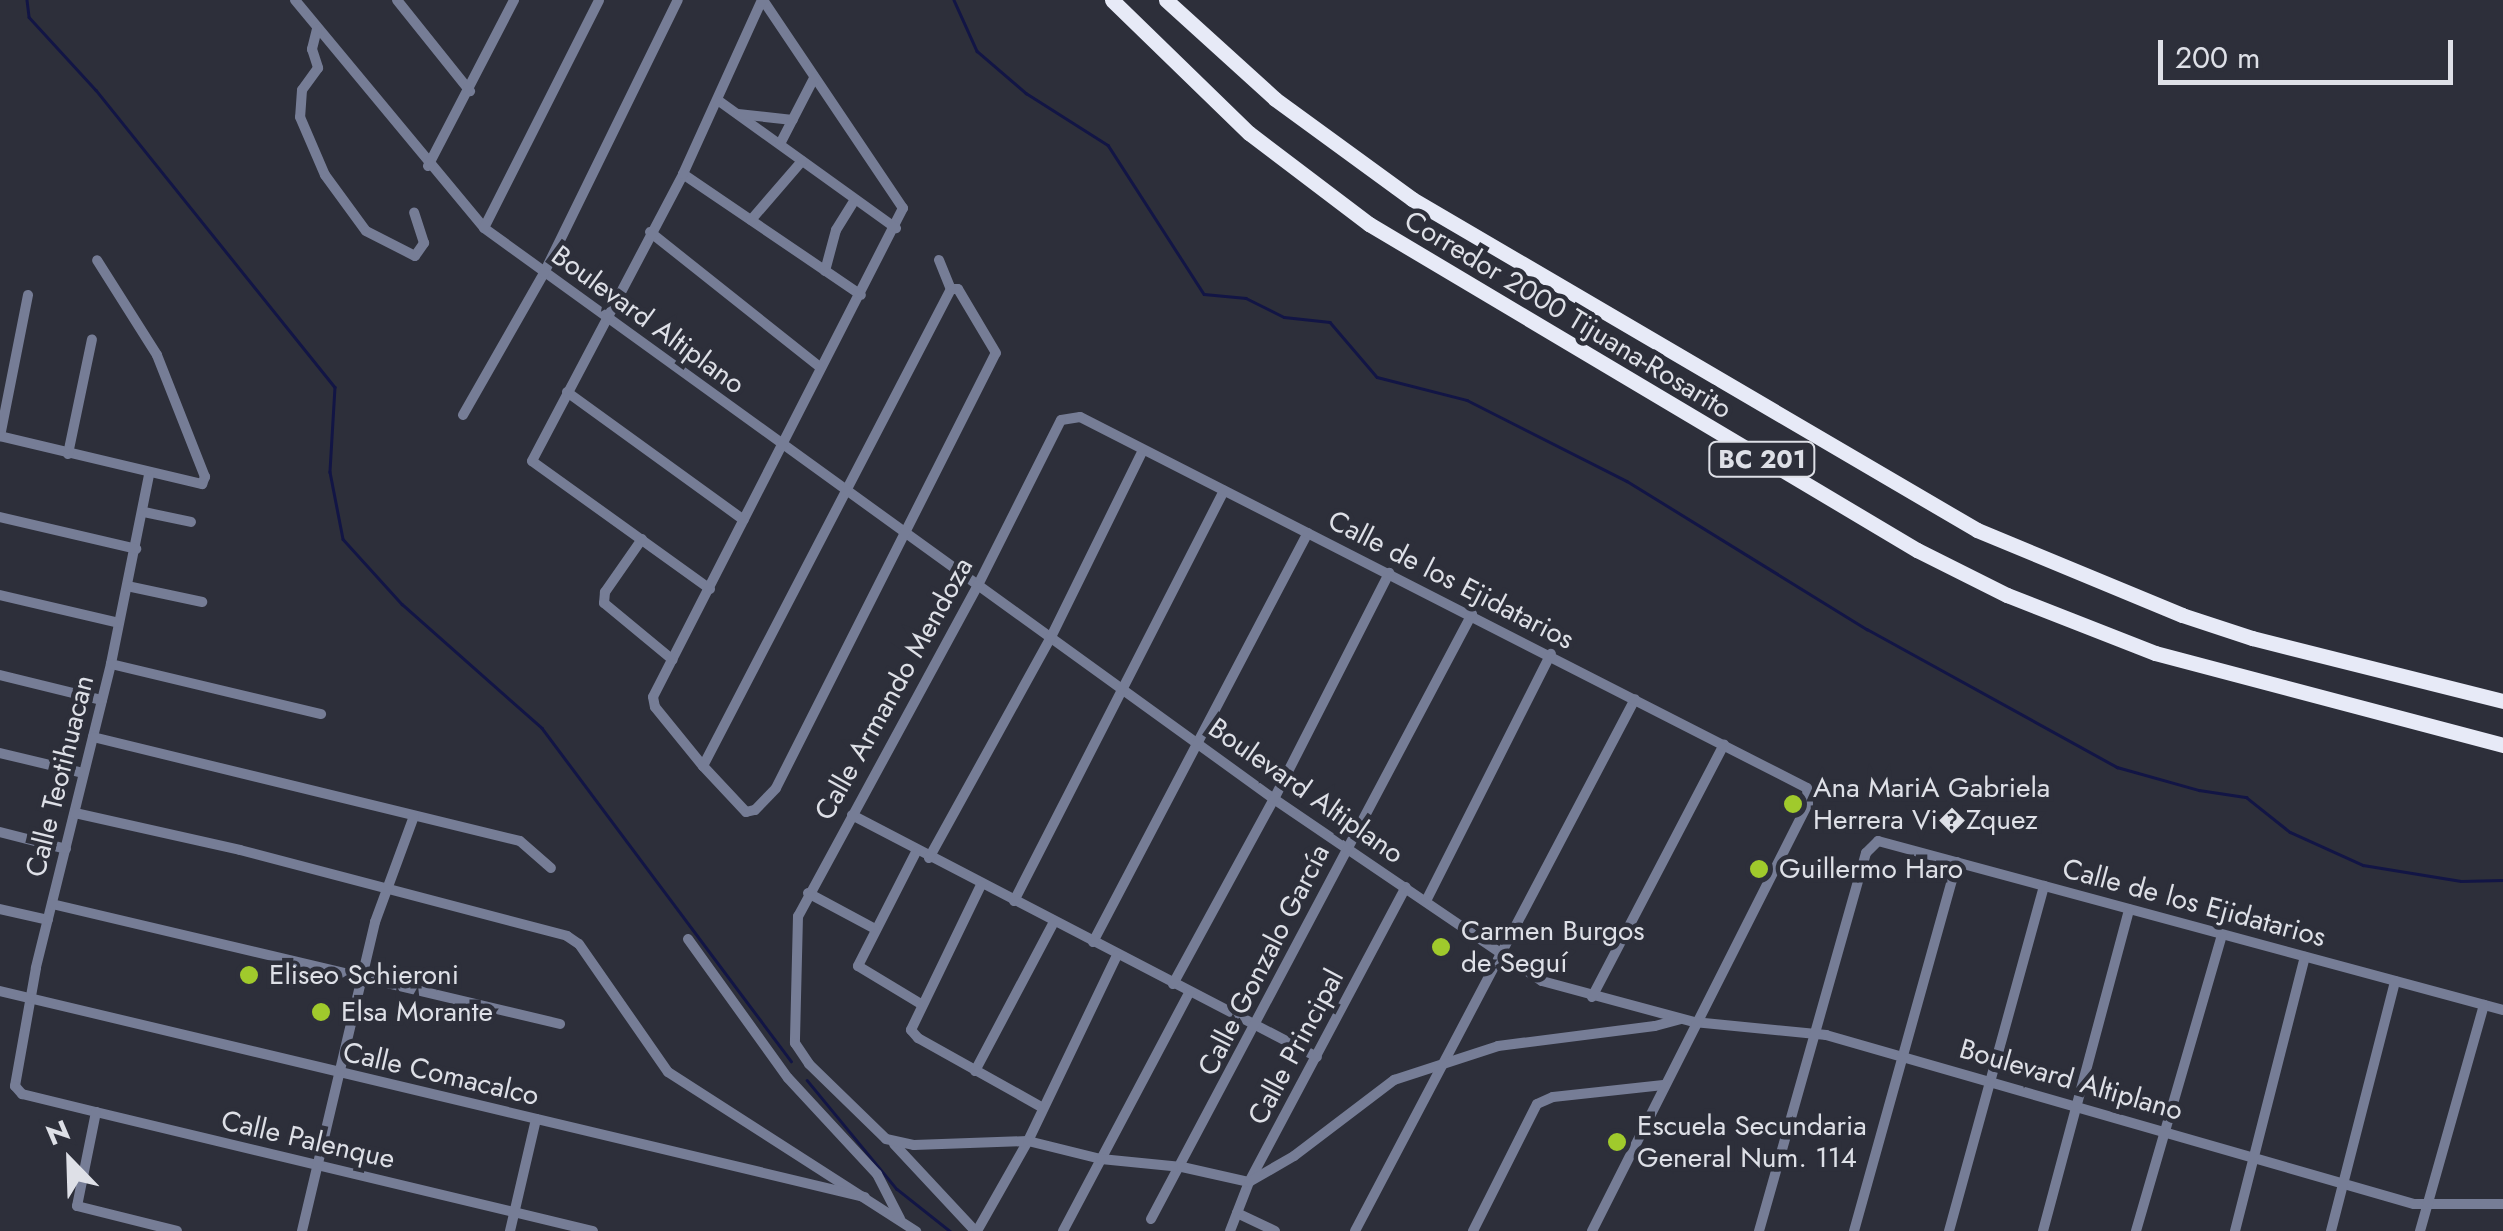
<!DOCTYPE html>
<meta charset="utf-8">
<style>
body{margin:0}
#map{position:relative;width:2503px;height:1231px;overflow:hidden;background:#2d2f3a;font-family:Jost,sans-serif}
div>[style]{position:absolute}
.stream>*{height:2.5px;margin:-1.25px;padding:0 1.25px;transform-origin:1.25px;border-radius:1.25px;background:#121545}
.minor>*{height:10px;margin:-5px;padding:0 5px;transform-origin:5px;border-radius:5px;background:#767d96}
.highway>*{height:15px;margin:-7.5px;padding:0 7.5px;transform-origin:7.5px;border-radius:7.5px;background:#e7eaf7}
.dots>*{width:28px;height:28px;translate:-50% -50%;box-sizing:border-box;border:5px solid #2d2f3a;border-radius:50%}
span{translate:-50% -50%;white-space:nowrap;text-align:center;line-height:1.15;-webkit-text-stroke:9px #2d2f3a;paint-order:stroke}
.shield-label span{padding:2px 8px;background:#2d2f3a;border:2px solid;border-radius:8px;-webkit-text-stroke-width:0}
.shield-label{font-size:25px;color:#dee0e7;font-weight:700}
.street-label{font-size:28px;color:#dee0e7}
.poi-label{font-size:28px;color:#dee0e7}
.left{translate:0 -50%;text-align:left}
.north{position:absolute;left:20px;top:1111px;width:100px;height:100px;-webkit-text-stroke:8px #2d2f3a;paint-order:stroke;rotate:337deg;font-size:28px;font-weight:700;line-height:40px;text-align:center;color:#dee0e7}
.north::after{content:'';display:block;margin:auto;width:35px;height:45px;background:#dee0e7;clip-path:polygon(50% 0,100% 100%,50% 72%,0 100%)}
.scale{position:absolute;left:2158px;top:40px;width:295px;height:45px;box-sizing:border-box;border:5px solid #dee0e7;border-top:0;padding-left:12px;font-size:30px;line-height:35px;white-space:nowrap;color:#dee0e7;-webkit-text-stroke:8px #2d2f3a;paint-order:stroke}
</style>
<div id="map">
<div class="stream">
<div style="left:27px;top:0;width:17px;rotate:83deg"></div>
<div style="left:29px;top:17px;width:99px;rotate:47.5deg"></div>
<div style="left:96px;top:90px;width:381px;rotate:51.2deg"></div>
<div style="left:335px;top:387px;width:85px;rotate:93.4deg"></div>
<div style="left:330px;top:472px;width:68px;rotate:79deg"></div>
<div style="left:343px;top:539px;width:88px;rotate:47.8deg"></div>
<div style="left:402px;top:604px;width:187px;rotate:41.5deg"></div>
<div style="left:542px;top:728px;width:416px;rotate:53.2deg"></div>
<div style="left:954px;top:0;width:56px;rotate:65.7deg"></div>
<div style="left:977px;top:51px;width:65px;rotate:40.6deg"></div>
<div style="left:1026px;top:93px;width:97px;rotate:32.4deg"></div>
<div style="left:1108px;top:145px;width:177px;rotate:57.2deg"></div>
<div style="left:1204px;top:294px;width:42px;rotate:5.4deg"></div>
<div style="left:1246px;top:298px;width:42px;rotate:26.6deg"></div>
<div style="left:1284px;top:317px;width:46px;rotate:6.2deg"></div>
<div style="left:1330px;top:322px;width:72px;rotate:49.5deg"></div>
<div style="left:1377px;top:377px;width:93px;rotate:14.3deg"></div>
<div style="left:1467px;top:400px;width:179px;rotate:26.9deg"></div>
<div style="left:1627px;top:481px;width:282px;rotate:31.7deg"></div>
<div style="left:1867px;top:629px;width:286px;rotate:28.9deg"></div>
<div style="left:2117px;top:767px;width:85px;rotate:15.7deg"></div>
<div style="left:2199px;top:790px;width:48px;rotate:8.5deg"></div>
<div style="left:2246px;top:797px;width:56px;rotate:38.5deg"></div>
<div style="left:2290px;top:832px;width:80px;rotate:24.3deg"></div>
<div style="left:2363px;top:865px;width:99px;rotate:9.3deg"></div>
<div style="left:2461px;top:881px;width:42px;rotate:-1.4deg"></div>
<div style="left:807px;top:1080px;width:141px;rotate:50.5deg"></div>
<div style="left:897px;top:1189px;width:68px;rotate:38.4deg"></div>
</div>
<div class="minor">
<div style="left:295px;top:0;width:296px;rotate:50.3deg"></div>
<div style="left:484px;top:228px;width:975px;rotate:35.86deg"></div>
<div style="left:1274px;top:799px;width:324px;rotate:34.2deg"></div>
<div style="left:1542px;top:981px;width:157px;rotate:15.1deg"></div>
<div style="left:1694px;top:1022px;width:133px;rotate:5.6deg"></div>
<div style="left:1826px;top:1035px;width:612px;rotate:16.04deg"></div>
<div style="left:2414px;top:1204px;width:89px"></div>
<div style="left:397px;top:0;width:117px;rotate:51.3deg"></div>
<div style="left:763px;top:0;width:251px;rotate:56.1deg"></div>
<div style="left:903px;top:208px;width:549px;rotate:117.08deg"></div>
<div style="left:653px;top:697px;width:10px;rotate:79deg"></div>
<div style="left:655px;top:707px;width:76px;rotate:50.9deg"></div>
<div style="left:703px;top:766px;width:63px;rotate:46.9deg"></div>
<div style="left:746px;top:812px;width:9px;rotate:-13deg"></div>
<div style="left:755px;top:810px;width:30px;rotate:-46deg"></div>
<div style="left:776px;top:788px;width:487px;rotate:-63.2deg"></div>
<div style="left:996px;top:353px;width:74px;rotate:-120.7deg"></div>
<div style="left:958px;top:289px;width:7px;rotate:180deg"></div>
<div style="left:317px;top:29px;width:21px;rotate:104deg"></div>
<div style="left:312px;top:49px;width:20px;rotate:72deg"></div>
<div style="left:318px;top:68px;width:27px;rotate:126deg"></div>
<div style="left:302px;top:90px;width:27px;rotate:94deg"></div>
<div style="left:300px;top:117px;width:63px;rotate:66.7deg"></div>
<div style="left:325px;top:175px;width:69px;rotate:53.8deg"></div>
<div style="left:366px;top:231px;width:55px;rotate:27deg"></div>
<div style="left:415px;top:256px;width:16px;rotate:-55deg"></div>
<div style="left:424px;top:243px;width:32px;rotate:-108deg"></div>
<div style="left:719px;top:101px;width:218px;rotate:35.7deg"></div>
<div style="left:738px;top:114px;width:55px;rotate:6.2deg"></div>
<div style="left:780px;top:144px;width:74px;rotate:-62.7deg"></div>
<div style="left:428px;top:166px;width:187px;rotate:-62.6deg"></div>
<div style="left:683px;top:174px;width:215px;rotate:34.2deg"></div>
<div style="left:751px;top:220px;width:78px;rotate:-49.2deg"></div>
<div style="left:484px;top:228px;width:255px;rotate:-63.2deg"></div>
<div style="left:650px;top:232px;width:218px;rotate:38.5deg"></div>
<div style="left:939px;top:260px;width:31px;rotate:68deg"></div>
<div style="left:825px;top:271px;width:42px;rotate:-75deg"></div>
<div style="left:836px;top:230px;width:36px;rotate:-58deg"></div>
<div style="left:28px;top:295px;width:144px;rotate:101.2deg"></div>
<div style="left:0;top:436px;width:208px;rotate:13.4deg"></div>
<div style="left:202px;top:484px;width:8px;rotate:-67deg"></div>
<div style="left:205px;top:477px;width:131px;rotate:-111.5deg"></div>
<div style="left:157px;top:355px;width:112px;rotate:-122.3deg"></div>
<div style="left:567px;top:392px;width:218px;rotate:35.9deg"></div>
<div style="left:463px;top:415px;width:163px;rotate:-60.3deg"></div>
<div style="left:544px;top:273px;width:304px;rotate:-63.9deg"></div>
<div style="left:68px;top:454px;width:117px;rotate:-78.2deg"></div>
<div style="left:149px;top:475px;width:193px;rotate:101.4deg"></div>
<div style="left:111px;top:664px;width:313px;rotate:103.9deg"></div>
<div style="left:36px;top:968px;width:120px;rotate:100.1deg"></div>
<div style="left:15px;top:1086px;width:11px;rotate:49deg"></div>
<div style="left:22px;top:1094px;width:76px;rotate:13.7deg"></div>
<div style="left:96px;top:1112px;width:511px;rotate:13.47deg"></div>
<div style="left:144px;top:512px;width:48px;rotate:12deg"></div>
<div style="left:0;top:517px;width:140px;rotate:13.2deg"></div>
<div style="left:642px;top:539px;width:65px;rotate:124.9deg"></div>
<div style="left:605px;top:592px;width:11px;rotate:95deg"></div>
<div style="left:604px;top:603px;width:89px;rotate:39.6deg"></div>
<div style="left:127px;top:586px;width:77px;rotate:12deg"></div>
<div style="left:710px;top:589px;width:219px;rotate:-144.3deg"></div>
<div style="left:532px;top:461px;width:324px;rotate:-62.2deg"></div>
<div style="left:683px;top:174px;width:191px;rotate:-65.6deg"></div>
<div style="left:0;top:595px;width:122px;rotate:13.2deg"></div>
<div style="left:111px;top:664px;width:216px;rotate:13.4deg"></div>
<div style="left:0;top:675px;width:105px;rotate:13.8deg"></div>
<div style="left:93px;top:737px;width:439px;rotate:13.7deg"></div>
<div style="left:520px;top:841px;width:41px;rotate:41.1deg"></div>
<div style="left:0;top:753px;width:85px;rotate:13.5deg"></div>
<div style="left:703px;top:766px;width:538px;rotate:-62.53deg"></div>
<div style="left:75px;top:813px;width:169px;rotate:12.6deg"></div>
<div style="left:240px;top:850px;width:338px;rotate:14.7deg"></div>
<div style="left:567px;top:936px;width:14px;rotate:34deg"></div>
<div style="left:579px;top:944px;width:156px;rotate:55.2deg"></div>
<div style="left:668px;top:1072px;width:295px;rotate:32.7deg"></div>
<div style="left:852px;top:815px;width:524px;rotate:27.49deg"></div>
<div style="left:0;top:832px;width:68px;rotate:14.4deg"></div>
<div style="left:916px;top:852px;width:128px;rotate:117deg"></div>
<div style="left:858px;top:966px;width:74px;rotate:31.1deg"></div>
<div style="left:929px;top:858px;width:252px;rotate:-61.1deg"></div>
<div style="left:1051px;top:637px;width:208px;rotate:-63.8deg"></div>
<div style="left:981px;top:885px;width:161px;rotate:115.8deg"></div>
<div style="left:911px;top:1030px;width:11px;rotate:49deg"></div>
<div style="left:918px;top:1038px;width:143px;rotate:29.2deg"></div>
<div style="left:808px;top:893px;width:76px;rotate:28.2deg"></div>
<div style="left:1014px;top:901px;width:461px;rotate:-62.9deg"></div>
<div style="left:1426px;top:901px;width:277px;rotate:-63.2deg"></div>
<div style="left:52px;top:904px;width:522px;rotate:13.29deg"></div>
<div style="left:0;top:909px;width:49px;rotate:12.9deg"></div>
<div style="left:688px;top:939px;width:171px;rotate:54.3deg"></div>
<div style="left:788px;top:1078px;width:131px;rotate:47.2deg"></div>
<div style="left:877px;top:1174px;width:51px;rotate:62.9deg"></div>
<div style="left:1093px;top:942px;width:462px;rotate:-62.3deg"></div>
<div style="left:1173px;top:984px;width:211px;rotate:-61.4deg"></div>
<div style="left:1274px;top:799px;width:254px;rotate:-63deg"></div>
<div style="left:0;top:991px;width:889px;rotate:13.4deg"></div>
<div style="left:1592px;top:997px;width:285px;rotate:-62.4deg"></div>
<div style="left:975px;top:1071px;width:169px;rotate:-62.1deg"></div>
<div style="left:96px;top:1112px;width:96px;rotate:101.4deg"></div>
<div style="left:77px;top:1206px;width:103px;rotate:14deg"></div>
<div style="left:894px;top:1144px;width:119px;rotate:47deg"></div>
<div style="left:1237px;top:1213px;width:42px;rotate:25.3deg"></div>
<div style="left:1151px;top:1219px;width:685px;rotate:-62.05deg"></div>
<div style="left:302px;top:1231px;width:318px;rotate:-76.7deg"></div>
<div style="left:375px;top:922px;width:113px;rotate:-69.8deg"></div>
<div style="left:510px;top:1231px;width:115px;rotate:-76.9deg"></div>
<div style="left:977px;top:1231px;width:103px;rotate:-60.5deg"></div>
<div style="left:1028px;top:1141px;width:206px;rotate:-64.4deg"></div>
<div style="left:1063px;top:1231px;width:269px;rotate:-62.1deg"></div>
<div style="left:1230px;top:1231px;width:53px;rotate:-68.8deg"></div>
<div style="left:1249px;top:1182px;width:334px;rotate:-62deg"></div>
<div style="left:1355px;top:1231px;width:601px;rotate:-62.24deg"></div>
<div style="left:1473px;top:1231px;width:142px;rotate:-63.3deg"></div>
<div style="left:1537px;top:1104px;width:17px;rotate:-24deg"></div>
<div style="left:1553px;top:1097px;width:111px;rotate:-6.2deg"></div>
<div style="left:1592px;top:1231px;width:479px;rotate:-63.2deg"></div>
<div style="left:1808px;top:803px;width:15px;rotate:-94deg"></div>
<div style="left:1807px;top:788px;width:816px;rotate:-152.96deg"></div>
<div style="left:1080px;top:417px;width:19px;rotate:171deg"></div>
<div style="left:1061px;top:420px;width:185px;rotate:116.7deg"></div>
<div style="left:978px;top:585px;width:377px;rotate:118.5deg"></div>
<div style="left:798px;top:916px;width:127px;rotate:91.4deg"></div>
<div style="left:795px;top:1043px;width:25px;rotate:56deg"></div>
<div style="left:809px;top:1064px;width:107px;rotate:44.2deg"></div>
<div style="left:886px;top:1139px;width:29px;rotate:12deg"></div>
<div style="left:914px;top:1145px;width:114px;rotate:-2deg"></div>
<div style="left:1028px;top:1141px;width:75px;rotate:13.9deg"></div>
<div style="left:1101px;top:1159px;width:81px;rotate:5.6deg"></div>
<div style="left:1182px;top:1167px;width:69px;rotate:12.6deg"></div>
<div style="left:1249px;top:1182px;width:52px;rotate:-30deg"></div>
<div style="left:1294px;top:1156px;width:126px;rotate:-37.2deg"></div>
<div style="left:1394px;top:1080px;width:109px;rotate:-18.1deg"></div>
<div style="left:1498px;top:1046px;width:158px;rotate:-7.3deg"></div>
<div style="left:1655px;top:1026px;width:27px;rotate:-15deg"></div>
<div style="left:1759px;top:1231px;width:393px;rotate:-74.2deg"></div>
<div style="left:1866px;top:853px;width:17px;rotate:-45deg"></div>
<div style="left:1878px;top:841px;width:647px;rotate:15.13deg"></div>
<div style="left:1854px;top:1231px;width:383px;rotate:-74.4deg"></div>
<div style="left:1949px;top:1231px;width:358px;rotate:-74.6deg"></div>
<div style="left:2043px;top:1231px;width:333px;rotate:-75deg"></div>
<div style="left:2136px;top:1231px;width:308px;rotate:-73.8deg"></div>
<div style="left:2235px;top:1231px;width:283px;rotate:-75.7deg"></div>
<div style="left:2331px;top:1231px;width:258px;rotate:-75.6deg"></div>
<div style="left:2420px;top:1231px;width:235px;rotate:-74.2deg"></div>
</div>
<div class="highway">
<div style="left:1112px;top:0;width:191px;rotate:44.2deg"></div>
<div style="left:1249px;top:133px;width:151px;rotate:37.2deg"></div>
<div style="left:1369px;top:224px;width:638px;rotate:30.75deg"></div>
<div style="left:1917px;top:550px;width:101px;rotate:26.6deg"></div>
<div style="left:2007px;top:595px;width:159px;rotate:21.4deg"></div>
<div style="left:2155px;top:653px;width:360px;rotate:14.8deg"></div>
<div style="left:1166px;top:0;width:147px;rotate:42.2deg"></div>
<div style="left:1275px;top:99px;width:170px;rotate:36.1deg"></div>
<div style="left:1412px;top:199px;width:655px;rotate:30.36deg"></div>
<div style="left:1977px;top:530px;width:222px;rotate:22.5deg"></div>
<div style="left:2182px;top:615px;width:74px;rotate:18.2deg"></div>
<div style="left:2252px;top:638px;width:259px;rotate:14.1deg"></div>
</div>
<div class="dots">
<div style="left:1793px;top:804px;background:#a0ca2c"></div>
<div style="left:1759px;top:869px;background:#a0ca2c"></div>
<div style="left:1441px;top:947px;background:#a0ca2c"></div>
<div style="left:249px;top:975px;background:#a0ca2c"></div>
<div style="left:321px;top:1012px;background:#a0ca2c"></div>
<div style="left:1617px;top:1142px;background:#a0ca2c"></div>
</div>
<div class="shield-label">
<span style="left:1762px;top:459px">BC 201</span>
</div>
<div class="street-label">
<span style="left:1568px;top:315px;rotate:31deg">Corredor 2000 Tijuana-Rosarito</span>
<span style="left:648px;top:320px;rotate:36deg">Boulevard Altiplano</span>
<span style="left:1451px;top:580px;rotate:27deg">Calle de los Ejidatarios</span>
<span style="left:894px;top:689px;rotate:-61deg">Calle Armando Mendoza</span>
<span style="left:60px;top:776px;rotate:-76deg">Calle Teotihuacan</span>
<span style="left:1306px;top:791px;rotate:35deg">Boulevard Altiplano</span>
<span style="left:2194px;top:903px;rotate:15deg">Calle de los Ejidatarios</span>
<span style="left:1264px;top:960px;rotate:-63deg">Calle Gonzalo García</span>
<span style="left:1296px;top:1047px;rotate:-62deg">Calle Principal</span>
<span style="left:441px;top:1074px;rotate:13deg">Calle Comacalco</span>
<span style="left:2071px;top:1080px;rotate:16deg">Boulevard Altiplano</span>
<span style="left:308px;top:1140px;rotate:13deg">Calle Palenque</span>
</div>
<div class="poi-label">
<span class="left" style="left:1813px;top:804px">Ana MariA Gabriela<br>Herrera Vi�Zquez</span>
<span class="left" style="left:1779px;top:869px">Guillermo Haro</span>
<span class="left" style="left:1461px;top:947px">Carmen Burgos<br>de Seguí</span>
<span class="left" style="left:269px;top:975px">Eliseo Schieroni</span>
<span class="left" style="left:341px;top:1012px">Elsa Morante</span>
<span class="left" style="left:1637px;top:1142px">Escuela Secundaria<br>General Num. 114</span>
</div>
<div class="north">N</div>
<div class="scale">200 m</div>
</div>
